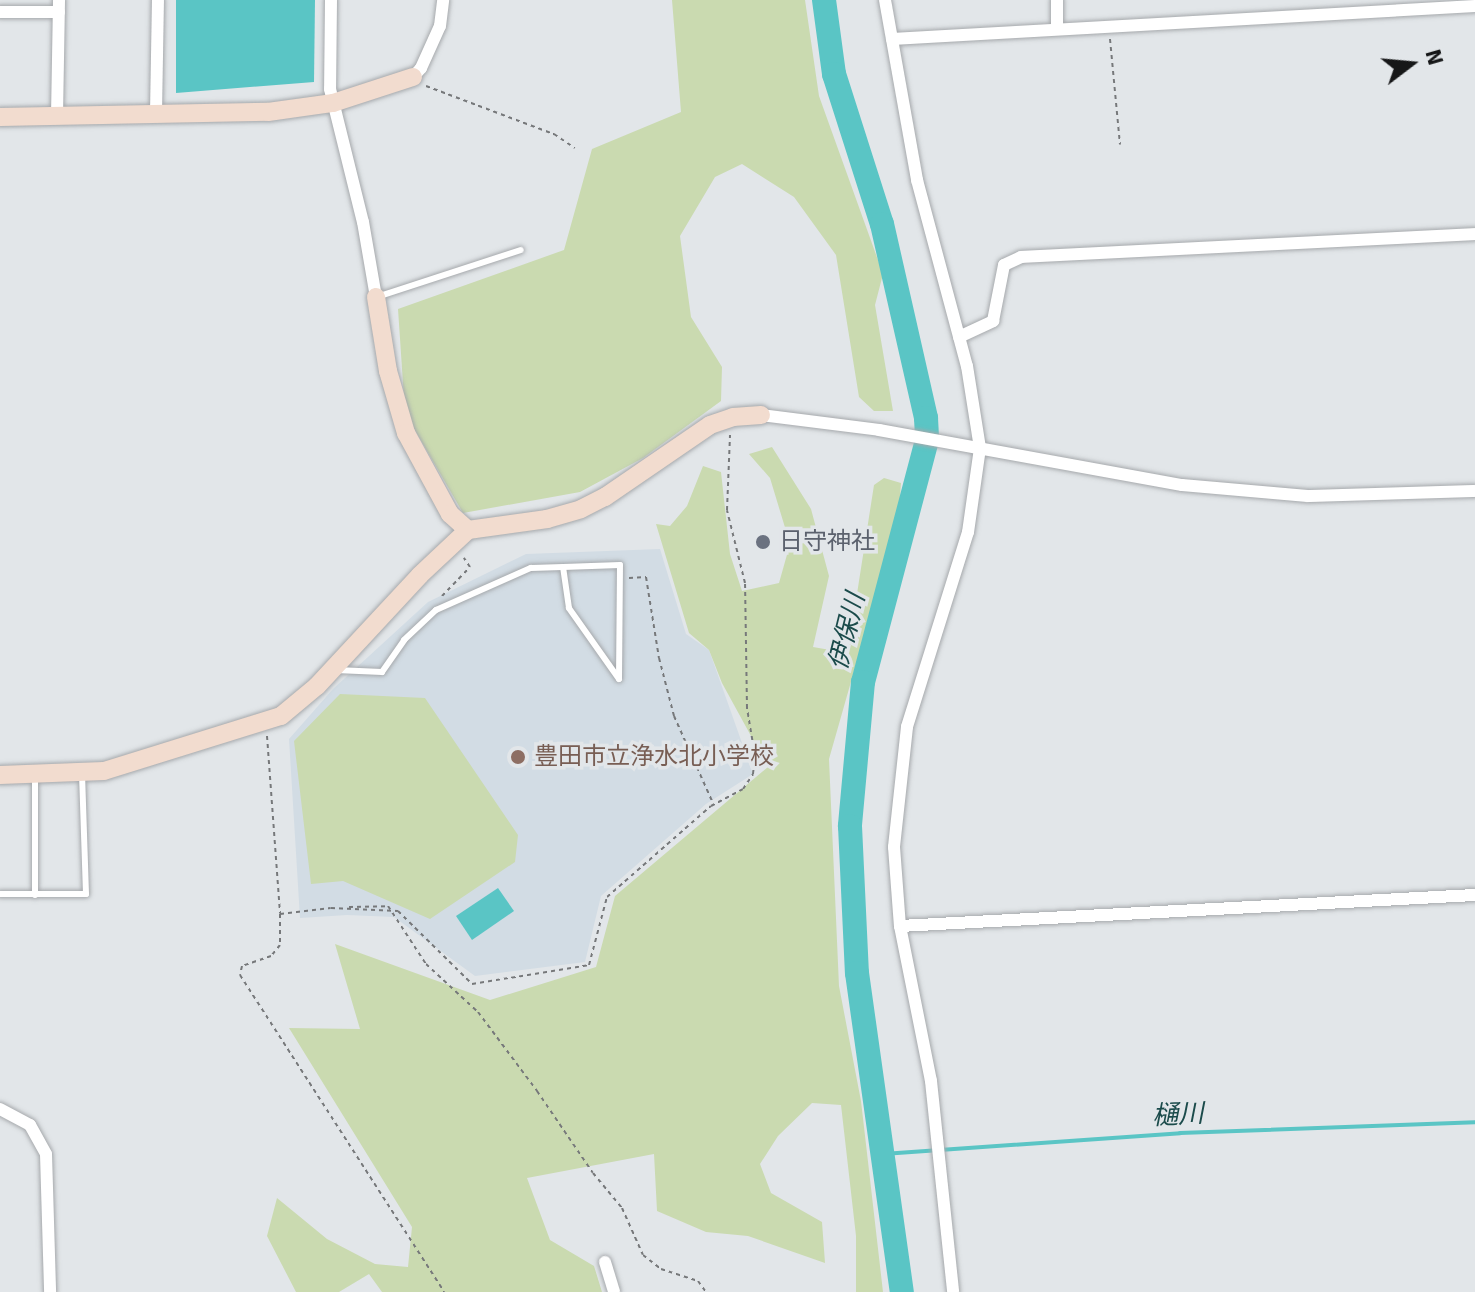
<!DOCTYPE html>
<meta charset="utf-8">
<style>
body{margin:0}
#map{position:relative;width:1475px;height:1292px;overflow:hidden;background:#e2e6e9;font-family:Signika,"Noto Sans JP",sans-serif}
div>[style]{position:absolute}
.built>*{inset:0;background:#d2dce4}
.green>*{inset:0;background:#cadab0}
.water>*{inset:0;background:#5ac5c5}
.stream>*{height:4px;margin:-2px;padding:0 2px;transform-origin:2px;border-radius:2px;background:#5ac5c5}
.river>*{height:24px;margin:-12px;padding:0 12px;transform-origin:12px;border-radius:12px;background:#5ac5c5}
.path>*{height:2px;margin-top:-1px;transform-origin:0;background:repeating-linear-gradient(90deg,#76787a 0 4px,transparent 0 8px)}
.roads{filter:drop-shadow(0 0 2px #a6a9ac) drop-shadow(0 0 2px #a6a9ac)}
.lane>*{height:6px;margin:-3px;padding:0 3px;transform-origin:3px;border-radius:3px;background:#fff}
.street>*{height:12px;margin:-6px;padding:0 6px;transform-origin:6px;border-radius:6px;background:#fff}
.secondary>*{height:18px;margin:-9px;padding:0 9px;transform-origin:9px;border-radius:9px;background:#f2dccf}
.dots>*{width:22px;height:22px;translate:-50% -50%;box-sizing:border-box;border:4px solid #e2e6e9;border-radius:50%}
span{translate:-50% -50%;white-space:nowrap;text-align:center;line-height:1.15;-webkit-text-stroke:7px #e2e6e9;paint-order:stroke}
.worship-label{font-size:24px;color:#5b616d}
.left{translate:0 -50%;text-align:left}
.education-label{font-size:24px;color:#785e54}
.water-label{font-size:26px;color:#1b4b4b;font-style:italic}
.north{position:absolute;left:1371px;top:24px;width:80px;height:80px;-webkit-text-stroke:6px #e2e6e9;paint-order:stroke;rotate:74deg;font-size:22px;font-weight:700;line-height:32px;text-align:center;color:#161718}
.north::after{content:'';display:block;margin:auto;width:28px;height:36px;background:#161718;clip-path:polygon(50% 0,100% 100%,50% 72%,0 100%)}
</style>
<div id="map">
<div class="built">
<div style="clip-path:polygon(660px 549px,686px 634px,709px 650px,753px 774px,706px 804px,601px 896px,585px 962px,475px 976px,394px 917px,347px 915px,300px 918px,289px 739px,333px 689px,428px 602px,526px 554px)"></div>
</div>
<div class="green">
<div style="clip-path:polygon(672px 0,805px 0,819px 96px,883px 274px,875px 305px,893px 411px,874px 411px,859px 397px,836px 255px,794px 197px,742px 164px,715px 177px,680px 236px,691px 317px,722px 367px,721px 401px,643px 458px,580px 492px,463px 513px,405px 413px,398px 309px,564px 250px,592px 149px,681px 112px)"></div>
<div style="clip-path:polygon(772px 447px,811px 509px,829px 576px,813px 647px,836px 651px,854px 613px,874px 485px,884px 478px,901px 483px,899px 513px,829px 759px,839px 986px,861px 1101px,883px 1292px,856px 1292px,856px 1236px,841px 1105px,812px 1103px,778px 1136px,760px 1164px,771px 1193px,822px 1222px,825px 1263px,748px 1236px,706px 1232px,657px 1211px,654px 1154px,527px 1178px,550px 1240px,594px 1266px,602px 1292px,382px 1292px,369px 1274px,339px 1292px,296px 1292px,267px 1236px,277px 1198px,327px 1239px,375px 1264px,408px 1267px,412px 1227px,289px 1028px,360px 1029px,335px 944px,490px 1000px,596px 967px,615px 896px,768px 767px,722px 683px,709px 650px,689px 633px,656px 524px,670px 526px,687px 506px,703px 466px,721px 472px,730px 554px,742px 591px,779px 583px,790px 544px,770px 478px,749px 454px)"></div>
<div style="clip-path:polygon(340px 694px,425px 698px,518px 835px,515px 862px,430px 919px,343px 881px,311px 884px,294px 741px)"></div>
</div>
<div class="water">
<div style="clip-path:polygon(176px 0,315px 0,314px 82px,176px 93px)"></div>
<div style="clip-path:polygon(498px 888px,514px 911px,472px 940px,456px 916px)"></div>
</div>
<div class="stream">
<div style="left:883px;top:1154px;width:298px;rotate:-4deg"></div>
<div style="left:1180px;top:1133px;width:295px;rotate:-2.1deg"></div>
</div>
<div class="river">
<div style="left:824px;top:0;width:75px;rotate:82.3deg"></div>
<div style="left:834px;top:74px;width:157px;rotate:72.3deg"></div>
<div style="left:882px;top:224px;width:199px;rotate:77.2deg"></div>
<div style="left:926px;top:418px;width:22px;rotate:87deg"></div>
<div style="left:927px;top:440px;width:250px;rotate:104.8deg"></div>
<div style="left:863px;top:682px;width:145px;rotate:95.2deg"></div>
<div style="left:850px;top:826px;width:147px;rotate:87.3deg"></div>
<div style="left:857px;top:973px;width:322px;rotate:82deg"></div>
</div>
<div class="path">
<div style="left:1110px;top:39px;width:106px;rotate:84.6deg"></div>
<div style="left:426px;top:86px;width:137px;rotate:20.6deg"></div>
<div style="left:554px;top:134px;width:25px;rotate:34deg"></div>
<div style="left:629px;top:578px;width:17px;rotate:-3deg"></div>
<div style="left:646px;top:577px;width:82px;rotate:80.9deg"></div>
<div style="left:659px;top:658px;width:60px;rotate:75.5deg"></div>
<div style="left:674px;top:716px;width:95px;rotate:65.9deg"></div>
<div style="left:442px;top:596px;width:40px;rotate:-46deg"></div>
<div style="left:470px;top:567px;width:11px;rotate:-124deg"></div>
<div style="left:267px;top:736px;width:178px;rotate:85.8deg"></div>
<div style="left:280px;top:914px;width:51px;rotate:-6.7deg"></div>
<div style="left:349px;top:907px;width:39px;rotate:-1deg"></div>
<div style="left:388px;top:906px;width:69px;rotate:56.8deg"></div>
<div style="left:426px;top:964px;width:71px;rotate:42.7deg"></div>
<div style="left:478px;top:1012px;width:99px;rotate:53.2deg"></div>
<div style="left:537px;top:1091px;width:99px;rotate:55.7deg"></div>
<div style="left:593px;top:1173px;width:45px;rotate:50.4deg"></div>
<div style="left:622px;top:1208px;width:51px;rotate:65.9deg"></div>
<div style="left:643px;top:1255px;width:23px;rotate:38deg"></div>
<div style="left:661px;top:1269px;width:39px;rotate:18deg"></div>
<div style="left:698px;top:1281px;width:14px;rotate:54deg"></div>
<div style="left:331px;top:908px;width:67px;rotate:2.6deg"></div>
<div style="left:398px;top:911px;width:104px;rotate:44.6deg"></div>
<div style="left:472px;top:984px;width:119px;rotate:-9.2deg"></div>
<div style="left:589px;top:965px;width:70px;rotate:-75.2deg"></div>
<div style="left:607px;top:897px;width:138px;rotate:-41.2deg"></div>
<div style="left:711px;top:806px;width:36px;rotate:-28deg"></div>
<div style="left:743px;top:789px;width:18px;rotate:-56deg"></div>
<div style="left:753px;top:774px;width:18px;rotate:-84deg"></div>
<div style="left:755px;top:756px;width:49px;rotate:-99.5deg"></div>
<div style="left:747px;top:708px;width:125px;rotate:-90.9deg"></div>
<div style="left:745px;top:583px;width:75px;rotate:-103.9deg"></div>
<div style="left:727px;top:510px;width:75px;rotate:-87.7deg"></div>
<div style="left:280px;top:914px;width:31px;rotate:90deg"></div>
<div style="left:280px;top:945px;width:14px;rotate:129deg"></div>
<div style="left:271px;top:956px;width:31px;rotate:161deg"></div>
<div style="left:242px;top:966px;width:9px;rotate:103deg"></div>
<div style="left:240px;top:975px;width:377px;rotate:57.2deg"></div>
</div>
<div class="roads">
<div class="lane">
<div style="left:380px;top:296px;width:148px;rotate:-18.1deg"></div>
<div style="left:336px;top:670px;width:46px;rotate:2.5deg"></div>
<div style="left:382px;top:672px;width:39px;rotate:-55deg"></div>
<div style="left:404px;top:640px;width:44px;rotate:-43.2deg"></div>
<div style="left:436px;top:610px;width:104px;rotate:-23.9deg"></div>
<div style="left:531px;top:568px;width:32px;rotate:-2deg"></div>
<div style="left:563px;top:567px;width:57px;rotate:-2deg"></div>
<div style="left:620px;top:565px;width:114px;rotate:90.5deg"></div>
<div style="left:619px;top:679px;width:87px;rotate:-125.2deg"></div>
<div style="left:569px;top:608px;width:41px;rotate:-98.3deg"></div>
<div style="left:35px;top:776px;width:119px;rotate:90deg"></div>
<div style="left:0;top:894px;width:86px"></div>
<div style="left:86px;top:894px;width:118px;rotate:-91.9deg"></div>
</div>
<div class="street">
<div style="left:331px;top:0;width:89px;rotate:90.6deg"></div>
<div style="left:330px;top:89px;width:137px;rotate:76.1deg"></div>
<div style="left:363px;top:222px;width:76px;rotate:80.2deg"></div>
<div style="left:885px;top:0;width:183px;rotate:79.9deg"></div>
<div style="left:917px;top:180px;width:193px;rotate:75deg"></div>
<div style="left:967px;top:366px;width:83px;rotate:81deg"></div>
<div style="left:980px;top:448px;width:85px;rotate:98.1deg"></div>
<div style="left:968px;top:532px;width:204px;rotate:107.4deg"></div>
<div style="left:907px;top:727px;width:121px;rotate:96.2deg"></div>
<div style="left:894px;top:847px;width:79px;rotate:85.7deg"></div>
<div style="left:900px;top:926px;width:158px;rotate:78.7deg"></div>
<div style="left:931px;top:1081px;width:212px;rotate:84deg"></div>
<div style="left:0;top:12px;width:59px"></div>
<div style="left:1057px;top:28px;width:28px;rotate:-90deg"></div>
<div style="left:892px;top:39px;width:584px;rotate:-3.24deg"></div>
<div style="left:413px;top:77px;width:12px;rotate:-48deg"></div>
<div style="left:421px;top:68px;width:46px;rotate:-65.7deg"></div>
<div style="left:440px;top:26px;width:26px;rotate:-83deg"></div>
<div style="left:156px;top:113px;width:113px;rotate:-89deg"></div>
<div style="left:57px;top:116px;width:116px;rotate:-89deg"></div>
<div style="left:959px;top:337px;width:38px;rotate:-25deg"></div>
<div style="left:993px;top:321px;width:57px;rotate:-78.9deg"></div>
<div style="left:1004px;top:265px;width:19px;rotate:-25deg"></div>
<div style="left:1021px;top:257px;width:455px;rotate:-2.9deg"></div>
<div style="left:761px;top:415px;width:119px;rotate:7.2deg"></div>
<div style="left:879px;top:430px;width:308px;rotate:10.3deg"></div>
<div style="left:1182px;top:485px;width:126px;rotate:5deg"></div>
<div style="left:1308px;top:496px;width:167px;rotate:-1.7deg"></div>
<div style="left:900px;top:926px;width:576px;rotate:-3.09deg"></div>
<div style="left:0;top:1109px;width:34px;rotate:28deg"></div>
<div style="left:30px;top:1125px;width:33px;rotate:61deg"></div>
<div style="left:46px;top:1154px;width:138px;rotate:88.3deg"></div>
<div style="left:605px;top:1262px;width:31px;rotate:73deg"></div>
</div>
<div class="secondary">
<div style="left:0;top:117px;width:268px;rotate:-1.1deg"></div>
<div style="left:268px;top:112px;width:66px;rotate:-7.9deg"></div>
<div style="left:333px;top:103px;width:84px;rotate:-18deg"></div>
<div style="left:376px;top:297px;width:75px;rotate:80.8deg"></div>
<div style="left:388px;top:371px;width:65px;rotate:73.8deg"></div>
<div style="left:406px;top:433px;width:92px;rotate:61.5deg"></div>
<div style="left:450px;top:514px;width:24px;rotate:42deg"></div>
<div style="left:468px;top:530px;width:80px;rotate:-7.9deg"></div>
<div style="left:547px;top:519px;width:35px;rotate:-16deg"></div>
<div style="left:581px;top:509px;width:27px;rotate:-27deg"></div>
<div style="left:605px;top:497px;width:127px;rotate:-34.4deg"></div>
<div style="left:710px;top:425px;width:24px;rotate:-19deg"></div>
<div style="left:733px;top:417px;width:28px;rotate:-4deg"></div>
<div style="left:0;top:775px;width:104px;rotate:-2.2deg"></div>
<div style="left:104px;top:771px;width:185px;rotate:-17.3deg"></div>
<div style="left:281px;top:716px;width:47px;rotate:-39.8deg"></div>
<div style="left:317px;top:686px;width:151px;rotate:-47.1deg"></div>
<div style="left:420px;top:575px;width:66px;rotate:-43.2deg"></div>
</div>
</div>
<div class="dots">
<div style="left:763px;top:542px;background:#6b7280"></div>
<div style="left:518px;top:757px;background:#8d6e63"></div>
</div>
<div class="worship-label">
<span class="left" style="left:779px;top:542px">日守神社</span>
</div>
<div class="education-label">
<span class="left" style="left:534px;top:757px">豊田市立浄水北小学校</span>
</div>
<div class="water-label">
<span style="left:848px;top:632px;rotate:-76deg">伊保川</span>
<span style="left:1178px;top:1116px;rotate:-3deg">樋川</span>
</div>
<div class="north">N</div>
</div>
